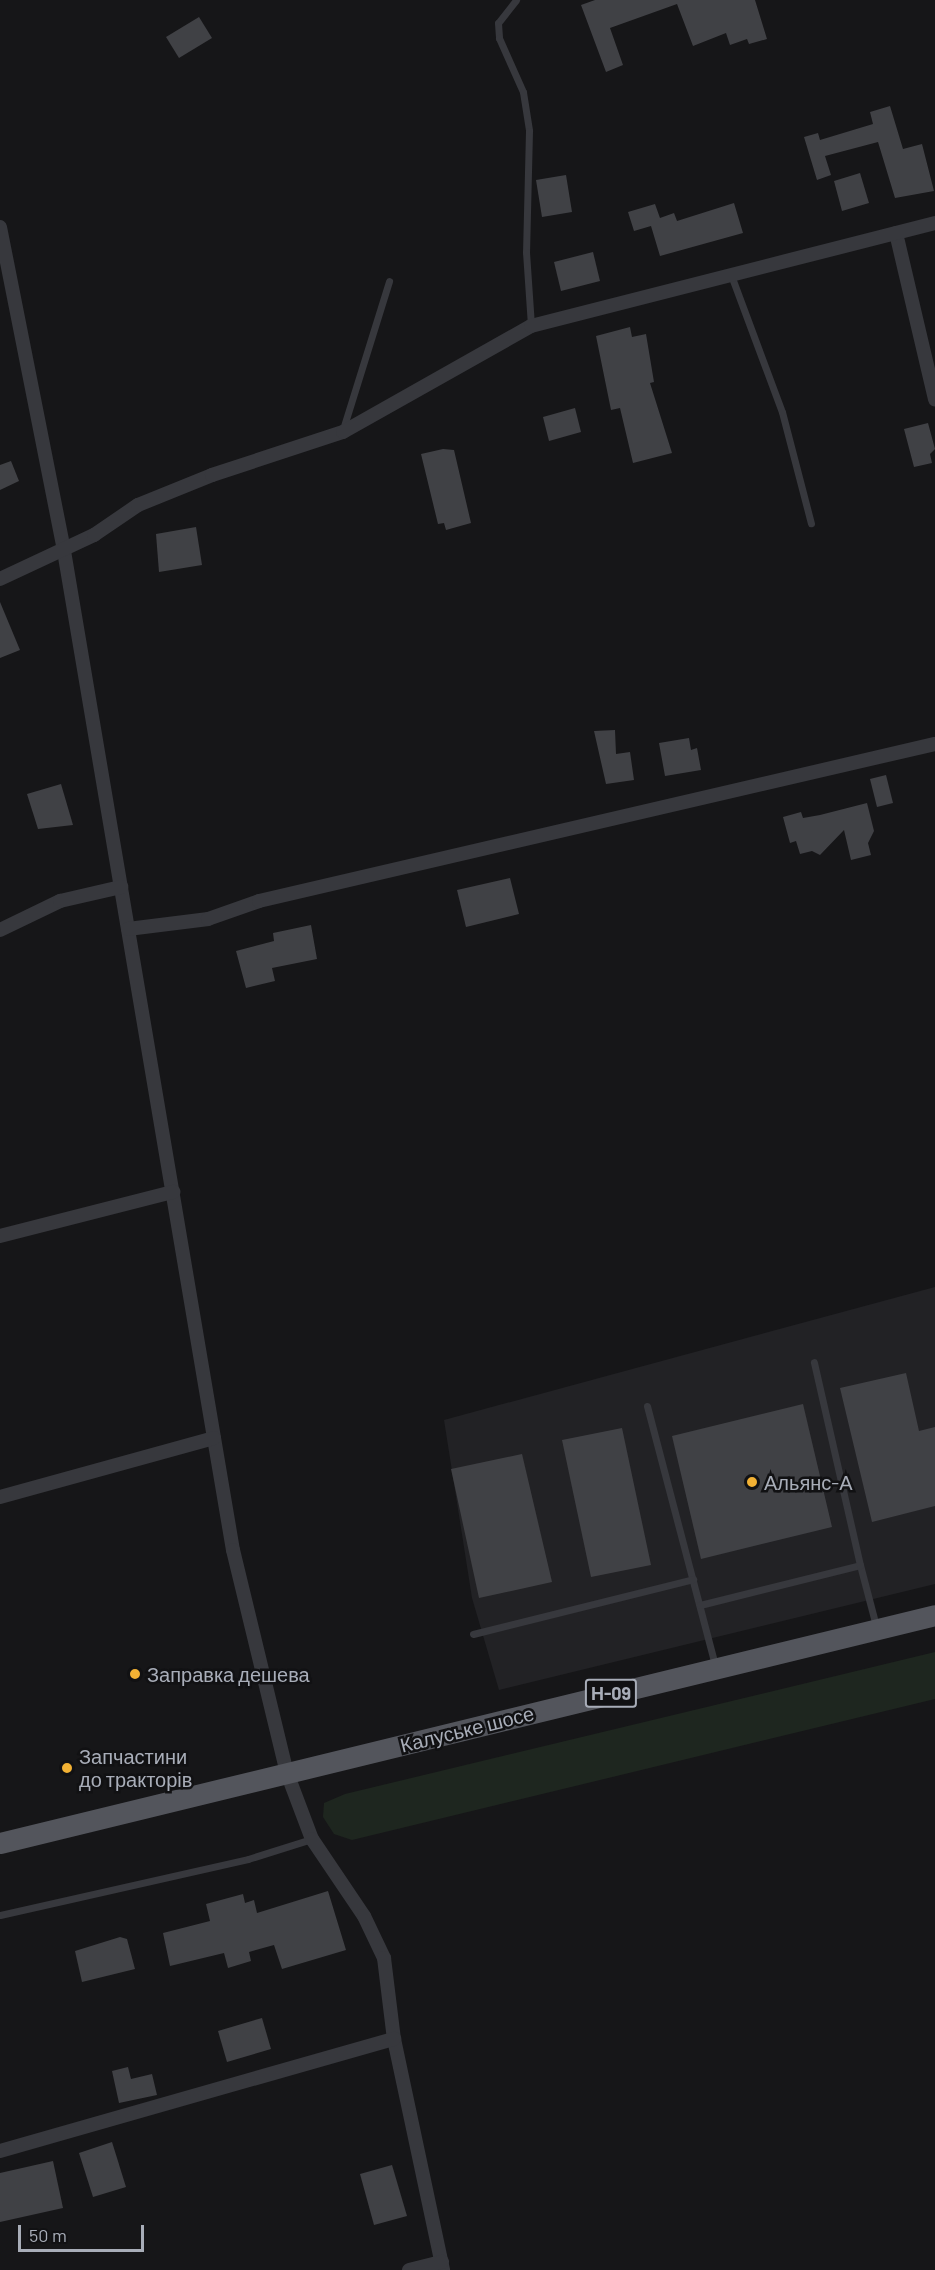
<!DOCTYPE html>
<meta charset="utf-8">
<style>
body{margin:0}
#map{position:relative;width:935px;height:2270px;overflow:hidden;background:#161618;font-family:Barlow,sans-serif}
div>[style]{position:absolute}
.built>*{inset:0;background:#222225}
.green>*{inset:0;background:#1e261f}
.building>*{inset:0;background:#404145}
.service>*{height:7px;margin:-3.5px;padding:0 3.5px;transform-origin:3.5px;border-radius:3.5px;background:#37383d}
.minor>*{height:14px;margin:-7px;padding:0 7px;transform-origin:7px;border-radius:7px;background:#37383d}
.primary>*{height:21px;margin:-10.5px;padding:0 10.5px;transform-origin:10.5px;border-radius:10.5px;background:#53555c}
.dots>*{width:16px;height:16px;translate:-50% -50%;box-sizing:border-box;border:3px solid #111113;border-radius:50%}
span{translate:-50% -50%;white-space:nowrap;text-align:center;line-height:1.15;-webkit-text-stroke:5px #111113;paint-order:stroke}
.shield-label span{padding:2px 4px;background:#111113;border:2px solid;border-radius:4px;-webkit-text-stroke-width:0}
.shield-label{font-size:18px;color:#a8adb8;font-weight:700}
.poi-label{font-size:20px;color:#a8adb8}
.left{translate:0 -50%;text-align:left}
.street-label{font-size:20px;color:#a8adb8}
.scale{position:absolute;left:18px;top:2225px;width:126px;height:27px;box-sizing:border-box;border:3px solid #a8adb8;border-top:0;padding-left:8px;font-size:18px;line-height:21px;white-space:nowrap;color:#a8adb8;-webkit-text-stroke:4px #111113;paint-order:stroke}
</style>
<div id="map">
<div class="built">
<div style="clip-path:polygon(935px 1287px,935px 1584px,499px 1690px,472px 1598px,444px 1420px)"></div>
</div>
<div class="green">
<div style="clip-path:polygon(935px 1652px,935px 1699px,352px 1840px,334px 1834px,323px 1817px,324px 1803px,345px 1794px)"></div>
</div>
<div class="building">
<div style="clip-path:polygon(595px 0,755px 0,767px 39px,749px 44px,747px 39px,730px 45px,726px 33px,693px 46px,677px 4px,610px 28px,623px 65px,606px 72px,581px 5px)"></div>
<div style="clip-path:polygon(199px 17px,212px 38px,179px 58px,166px 37px)"></div>
<div style="clip-path:polygon(890px 106px,903px 149px,922px 144px,934px 191px,895px 198px,878px 142px,825px 156px,831px 175px,817px 180px,804px 137px,818px 133px,820px 140px,873px 124px,870px 112px)"></div>
<div style="clip-path:polygon(860px 173px,869px 203px,842px 211px,834px 181px)"></div>
<div style="clip-path:polygon(566px 175px,572px 212px,542px 217px,536px 180px)"></div>
<div style="clip-path:polygon(734px 203px,743px 233px,660px 256px,651px 226px,634px 231px,628px 212px,655px 204px,660px 218px,674px 213px,677px 221px)"></div>
<div style="clip-path:polygon(593px 252px,600px 281px,561px 291px,554px 262px)"></div>
<div style="clip-path:polygon(630px 327px,632px 337px,646px 334px,654px 382px,650px 383px,672px 453px,633px 463px,620px 408px,611px 410px,596px 336px)"></div>
<div style="clip-path:polygon(575px 408px,581px 432px,549px 441px,543px 417px)"></div>
<div style="clip-path:polygon(928px 423px,935px 449px,930px 454px,932px 463px,914px 467px,904px 429px)"></div>
<div style="clip-path:polygon(443px 449px,454px 450px,471px 523px,446px 530px,444px 523px,438px 524px,421px 454px)"></div>
<div style="clip-path:polygon(11px 461px,19px 481px,0 490px,0 465px)"></div>
<div style="clip-path:polygon(196px 527px,202px 565px,159px 572px,156px 534px)"></div>
<div style="clip-path:polygon(0 602px,20px 650px,0 658px)"></div>
<div style="clip-path:polygon(615px 730px,616px 754px,630px 752px,634px 780px,606px 784px,594px 731px)"></div>
<div style="clip-path:polygon(689px 738px,691px 750px,697px 748px,701px 770px,665px 776px,659px 743px)"></div>
<div style="clip-path:polygon(886px 775px,893px 803px,877px 807px,870px 779px)"></div>
<div style="clip-path:polygon(61px 784px,73px 825px,38px 829px,27px 794px)"></div>
<div style="clip-path:polygon(867px 803px,874px 831px,868px 843px,871px 855px,851px 860px,844px 830px,820px 855px,812px 851px,800px 854px,796px 841px,790px 843px,783px 817px,801px 812px,803px 818px,820px 815px)"></div>
<div style="clip-path:polygon(510px 878px,519px 914px,466px 927px,457px 890px)"></div>
<div style="clip-path:polygon(311px 925px,317px 959px,272px 968px,275px 981px,246px 988px,236px 951px,274px 941px,273px 933px)"></div>
<div style="clip-path:polygon(906px 1373px,919px 1431px,935px 1427px,935px 1506px,872px 1522px,840px 1388px)"></div>
<div style="clip-path:polygon(803px 1404px,832px 1527px,701px 1559px,672px 1436px)"></div>
<div style="clip-path:polygon(622px 1428px,651px 1565px,591px 1577px,562px 1440px)"></div>
<div style="clip-path:polygon(522px 1454px,552px 1582px,479px 1598px,451px 1469px)"></div>
<div style="clip-path:polygon(328px 1891px,346px 1950px,282px 1969px,274px 1945px,249px 1952px,251px 1961px,228px 1968px,224px 1953px,170px 1966px,163px 1933px,210px 1921px,206px 1904px,243px 1894px,245px 1903px,254px 1900px,257px 1913px)"></div>
<div style="clip-path:polygon(120px 1937px,127px 1939px,135px 1969px,82px 1982px,75px 1951px)"></div>
<div style="clip-path:polygon(262px 2018px,271px 2049px,227px 2062px,218px 2031px)"></div>
<div style="clip-path:polygon(128px 2067px,131px 2079px,152px 2074px,157px 2095px,119px 2103px,112px 2071px)"></div>
<div style="clip-path:polygon(112px 2142px,126px 2187px,93px 2197px,79px 2153px)"></div>
<div style="clip-path:polygon(53px 2161px,63px 2208px,0 2222px,0 2173px)"></div>
<div style="clip-path:polygon(392px 2165px,407px 2216px,374px 2225px,360px 2174px)"></div>
</div>
<div class="service">
<div style="left:516px;top:0;width:29px;rotate:128deg"></div>
<div style="left:498px;top:23px;width:15px;rotate:86deg"></div>
<div style="left:499px;top:38px;width:59px;rotate:66deg"></div>
<div style="left:523px;top:92px;width:39px;rotate:81deg"></div>
<div style="left:529px;top:131px;width:121px;rotate:91.4deg"></div>
<div style="left:526px;top:252px;width:74px;rotate:86.1deg"></div>
<div style="left:731px;top:275px;width:146px;rotate:69.6deg"></div>
<div style="left:782px;top:412px;width:115px;rotate:75.4deg"></div>
<div style="left:343px;top:429px;width:155px;rotate:-72.7deg"></div>
<div style="left:647px;top:1406px;width:268px;rotate:75.3deg"></div>
<div style="left:860px;top:1565px;width:63px;rotate:75.3deg"></div>
<div style="left:700px;top:1605px;width:165px;rotate:-14deg"></div>
<div style="left:860px;top:1565px;width:208px;rotate:-102.8deg"></div>
<div style="left:473px;top:1634px;width:227px;rotate:-14deg"></div>
<div style="left:0;top:1915px;width:254px;rotate:-12.7deg"></div>
<div style="left:248px;top:1859px;width:67px;rotate:-17.4deg"></div>
</div>
<div class="minor">
<div style="left:0;top:227px;width:330px;rotate:78.8deg"></div>
<div style="left:64px;top:551px;width:1013px;rotate:80.4deg"></div>
<div style="left:233px;top:1550px;width:229px;rotate:76.4deg"></div>
<div style="left:287px;top:1773px;width:71px;rotate:69.3deg"></div>
<div style="left:312px;top:1839px;width:93px;rotate:56deg"></div>
<div style="left:364px;top:1916px;width:47px;rotate:64.5deg"></div>
<div style="left:384px;top:1958px;width:82px;rotate:83deg"></div>
<div style="left:394px;top:2039px;width:236px;rotate:78deg"></div>
<div style="left:896px;top:233px;width:171px;rotate:76.8deg"></div>
<div style="left:0;top:579px;width:104px;rotate:-25.1deg"></div>
<div style="left:94px;top:535px;width:53px;rotate:-34.3deg"></div>
<div style="left:138px;top:505px;width:80px;rotate:-22.1deg"></div>
<div style="left:212px;top:475px;width:138px;rotate:-18.2deg"></div>
<div style="left:343px;top:432px;width:216px;rotate:-29.4deg"></div>
<div style="left:531px;top:326px;width:417px;rotate:-14.3deg"></div>
<div style="left:128px;top:929px;width:81px;rotate:-7.1deg"></div>
<div style="left:208px;top:919px;width:54px;rotate:-19.4deg"></div>
<div style="left:259px;top:901px;width:694px;rotate:-13.08deg"></div>
<div style="left:0;top:930px;width:67px;rotate:-25.8deg"></div>
<div style="left:60px;top:901px;width:63px;rotate:-12.9deg"></div>
<div style="left:0;top:1236px;width:179px;rotate:-14.3deg"></div>
<div style="left:0;top:1497px;width:222px;rotate:-15.4deg"></div>
<div style="left:0;top:2151px;width:410px;rotate:-15.9deg"></div>
<div style="left:409px;top:2270px;width:34px;rotate:-14deg"></div>
</div>
<div class="primary">
<div style="left:0;top:1843px;width:962px;rotate:-13.7deg"></div>
</div>
<div class="dots">
<div style="left:752px;top:1482px;background:#f2b134"></div>
<div style="left:135px;top:1674px;background:#f2b134"></div>
<div style="left:67px;top:1768px;background:#f2b134"></div>
</div>
<div class="shield-label">
<span style="left:611px;top:1693px">Н-09</span>
</div>
<div class="poi-label">
<span class="left" style="left:764px;top:1482px">Альянс-А</span>
<span class="left" style="left:147px;top:1674px">Заправка дешева</span>
<span class="left" style="left:79px;top:1768px">Запчастини<br>до тракторів</span>
</div>
<div class="street-label">
<span style="left:467px;top:1729px;rotate:-14deg">Калуське шосе</span>
</div>
<div class="scale">50 m</div>
</div>
